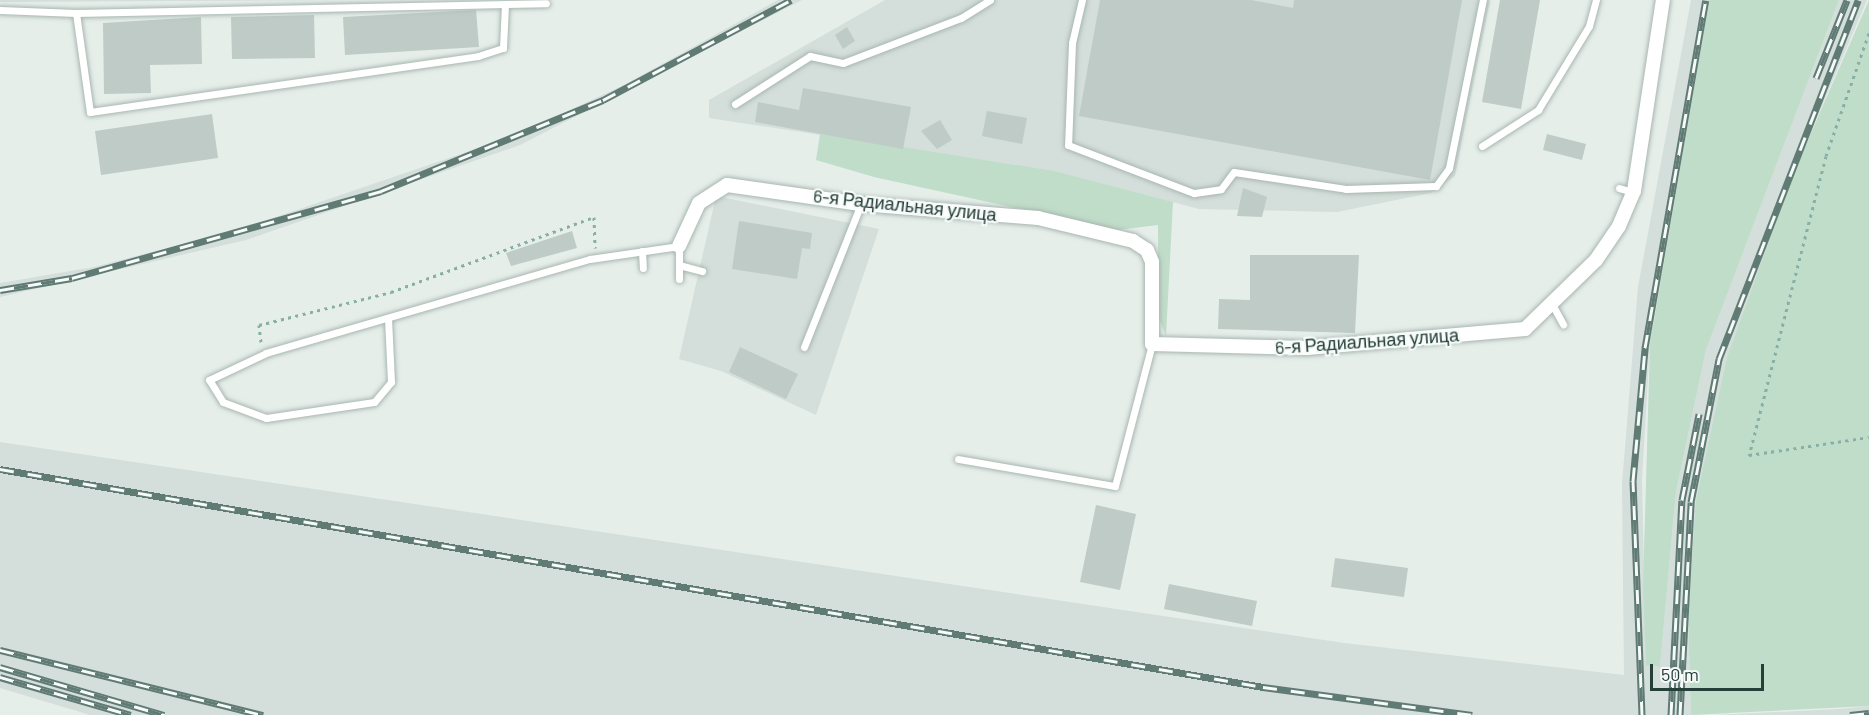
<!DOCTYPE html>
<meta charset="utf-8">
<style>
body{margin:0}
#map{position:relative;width:1869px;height:715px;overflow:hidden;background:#e6eeea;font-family:Barlow,sans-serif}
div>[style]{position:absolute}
.built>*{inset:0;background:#d4deda}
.green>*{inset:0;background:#c0ddc9}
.building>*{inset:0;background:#becbc7}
.path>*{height:3px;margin-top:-1.5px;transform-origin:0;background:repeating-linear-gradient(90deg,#88afa5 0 3px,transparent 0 7.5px)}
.roads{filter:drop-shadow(0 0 2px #a8b6b1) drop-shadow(0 0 2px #a8b6b1)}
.lane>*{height:7px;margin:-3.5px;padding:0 3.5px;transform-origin:3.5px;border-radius:3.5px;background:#fff}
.street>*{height:14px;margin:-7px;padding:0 7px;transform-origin:7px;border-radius:7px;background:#fff}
.rail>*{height:7px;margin-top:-3.5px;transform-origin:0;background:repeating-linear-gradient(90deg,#f6faf8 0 14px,#607a74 0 28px);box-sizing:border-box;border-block:2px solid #607a74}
span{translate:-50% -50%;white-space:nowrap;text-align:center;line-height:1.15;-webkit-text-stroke:4.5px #f6faf8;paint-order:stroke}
.street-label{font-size:18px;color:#253f39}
.scale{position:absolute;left:1650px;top:664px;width:114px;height:27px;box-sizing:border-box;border:3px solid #253f39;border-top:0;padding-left:8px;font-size:18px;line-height:21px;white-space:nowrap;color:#253f39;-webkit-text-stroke:4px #f6faf8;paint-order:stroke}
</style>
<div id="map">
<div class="built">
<div style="clip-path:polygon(0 0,339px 0,0 2px)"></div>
<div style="clip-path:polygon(778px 0,802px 0,520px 145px,246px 240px,0 297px,0 283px,94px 267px,241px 229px,514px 136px,626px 84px)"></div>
<div style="clip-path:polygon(885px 0,1490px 0,1455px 176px,1431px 193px,1337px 212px,1199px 209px,1055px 171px,709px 118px,709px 100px)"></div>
<div style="clip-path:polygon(1691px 0,1709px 0,1650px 344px,1642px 479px,1646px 665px,1660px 667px,1676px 492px,1706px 350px,1839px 0,1867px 0,1794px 172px,1688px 619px,1691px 715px,90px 715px,0 688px,0 442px,1344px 643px,1624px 675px,1622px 484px,1638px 287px)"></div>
<div style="clip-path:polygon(716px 196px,879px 229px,816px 415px,721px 371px,679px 359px)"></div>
<div style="clip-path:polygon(1869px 706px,1869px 715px,1715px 715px,1839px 709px)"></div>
</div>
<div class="green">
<div style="clip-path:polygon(1709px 0,1839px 0,1706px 350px,1676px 492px,1660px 667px,1646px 665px,1643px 586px,1650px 344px)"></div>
<div style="clip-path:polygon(1869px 0,1869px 706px,1691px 715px,1688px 619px,1696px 501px,1727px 358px,1794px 172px)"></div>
<div style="clip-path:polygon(820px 134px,1055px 171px,1173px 202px,1166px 336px,1158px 316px,1158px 225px,1117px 230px,874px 177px,816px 160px)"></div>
</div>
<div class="building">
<div style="clip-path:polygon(1100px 0,1251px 0,1293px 8px,1294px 0,1462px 0,1430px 180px,1079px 116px)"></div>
<div style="clip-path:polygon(1500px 0,1540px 0,1521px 109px,1482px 102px)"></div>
<div style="clip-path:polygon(476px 10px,479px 47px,345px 55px,343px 17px)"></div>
<div style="clip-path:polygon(314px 15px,315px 58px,232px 59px,231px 17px)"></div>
<div style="clip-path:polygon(201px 17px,202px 64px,150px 65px,151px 93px,104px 94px,103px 23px)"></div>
<div style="clip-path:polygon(847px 27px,855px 41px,843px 49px,835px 35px)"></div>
<div style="clip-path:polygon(803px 88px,911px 107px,903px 149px,755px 122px,758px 102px,799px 110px)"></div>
<div style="clip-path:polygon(987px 111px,1027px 118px,1022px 144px,982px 136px)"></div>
<div style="clip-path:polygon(212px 114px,218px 158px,101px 175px,95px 131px)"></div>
<div style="clip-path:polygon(940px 120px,952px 140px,937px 149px,921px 131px)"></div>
<div style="clip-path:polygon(1547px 134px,1586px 144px,1582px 160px,1543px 150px)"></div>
<div style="clip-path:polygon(1243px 188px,1267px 197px,1262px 217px,1237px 216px)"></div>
<div style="clip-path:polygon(739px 221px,812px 233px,810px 249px,802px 248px,797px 279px,732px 269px)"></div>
<div style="clip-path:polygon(572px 231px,577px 248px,511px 266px,506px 253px)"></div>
<div style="clip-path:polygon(1250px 255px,1359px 255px,1355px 333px,1218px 329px,1219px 299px,1250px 300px)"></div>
<div style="clip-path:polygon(740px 347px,798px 374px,786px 399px,729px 372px)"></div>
<div style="clip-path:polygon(1096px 505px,1136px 514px,1120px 590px,1080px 582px)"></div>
<div style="clip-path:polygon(1335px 558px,1408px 568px,1404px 597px,1331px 587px)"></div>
<div style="clip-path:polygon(1169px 584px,1257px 601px,1252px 626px,1164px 609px)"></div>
</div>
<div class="path">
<div style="left:1869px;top:33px;width:130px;rotate:109.3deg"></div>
<div style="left:1826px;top:156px;width:309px;rotate:104.4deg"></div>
<div style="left:1749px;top:455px;width:121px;rotate:-8.5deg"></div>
<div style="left:261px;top:342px;width:17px;rotate:-97deg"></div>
<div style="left:259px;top:325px;width:136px;rotate:-14deg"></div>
<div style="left:391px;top:292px;width:216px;rotate:-20.3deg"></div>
<div style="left:594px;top:217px;width:31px;rotate:88deg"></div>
</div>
<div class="roads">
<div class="lane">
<div style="left:1082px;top:0;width:44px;rotate:103.1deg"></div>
<div style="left:1072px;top:43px;width:102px;rotate:92.2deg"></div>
<div style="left:1068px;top:145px;width:135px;rotate:20.9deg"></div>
<div style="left:1194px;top:193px;width:27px;rotate:-8deg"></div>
<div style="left:1221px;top:189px;width:21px;rotate:-53deg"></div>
<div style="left:1234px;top:172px;width:113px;rotate:8.6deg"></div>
<div style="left:1346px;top:189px;width:90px;rotate:-1.9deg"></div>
<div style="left:1436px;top:186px;width:22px;rotate:-54deg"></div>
<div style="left:1449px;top:168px;width:171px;rotate:-78.6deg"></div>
<div style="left:0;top:10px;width:76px;rotate:2.3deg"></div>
<div style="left:76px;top:13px;width:470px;rotate:-1.2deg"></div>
<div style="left:76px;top:13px;width:100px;rotate:82deg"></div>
<div style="left:90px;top:112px;width:392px;rotate:-8.2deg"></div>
<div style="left:478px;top:56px;width:26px;rotate:-18deg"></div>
<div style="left:503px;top:48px;width:44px;rotate:-87.4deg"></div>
<div style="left:735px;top:104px;width:89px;rotate:-32.6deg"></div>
<div style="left:810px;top:56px;width:34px;rotate:12deg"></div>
<div style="left:843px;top:63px;width:126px;rotate:-20.9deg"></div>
<div style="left:961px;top:18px;width:34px;rotate:-32deg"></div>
<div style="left:1482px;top:146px;width:67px;rotate:-32.7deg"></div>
<div style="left:1538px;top:110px;width:98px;rotate:-58.7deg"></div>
<div style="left:1589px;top:26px;width:27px;rotate:-75deg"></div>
<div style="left:1619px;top:188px;width:15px;rotate:16deg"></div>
<div style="left:642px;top:251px;width:17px;rotate:87deg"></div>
<div style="left:679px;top:265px;width:24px;rotate:15deg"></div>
<div style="left:1553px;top:306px;width:21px;rotate:61deg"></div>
<div style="left:388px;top:318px;width:64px;rotate:87.3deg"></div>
<div style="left:391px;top:382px;width:26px;rotate:130deg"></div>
<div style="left:374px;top:402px;width:109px;rotate:171.6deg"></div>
<div style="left:266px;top:418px;width:46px;rotate:-159.6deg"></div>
<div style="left:223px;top:402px;width:26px;rotate:-122deg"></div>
<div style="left:209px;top:380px;width:63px;rotate:-25.3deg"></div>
<div style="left:266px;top:353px;width:337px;rotate:-16.2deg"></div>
<div style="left:590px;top:259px;width:90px;rotate:-8.3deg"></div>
<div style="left:679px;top:246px;width:33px;rotate:90deg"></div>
<div style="left:804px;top:347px;width:154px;rotate:-68.3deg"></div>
<div style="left:958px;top:459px;width:159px;rotate:9.8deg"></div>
<div style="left:1115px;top:486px;width:147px;rotate:-75.4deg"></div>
</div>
<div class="street">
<div style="left:679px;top:246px;width:47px;rotate:-65.1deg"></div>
<div style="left:699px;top:203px;width:33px;rotate:-33deg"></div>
<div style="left:727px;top:185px;width:135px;rotate:8.1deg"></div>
<div style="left:861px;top:204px;width:178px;rotate:4.5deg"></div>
<div style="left:1038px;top:218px;width:98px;rotate:13.6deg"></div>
<div style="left:1133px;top:241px;width:17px;rotate:33deg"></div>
<div style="left:1147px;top:250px;width:13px;rotate:67deg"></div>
<div style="left:1152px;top:262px;width:82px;rotate:90deg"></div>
<div style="left:1152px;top:344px;width:155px;rotate:1.5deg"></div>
<div style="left:1307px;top:348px;width:219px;rotate:-5deg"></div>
<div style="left:1525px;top:329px;width:99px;rotate:-44.2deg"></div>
<div style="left:1596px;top:260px;width:41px;rotate:-55.9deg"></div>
<div style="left:1619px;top:226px;width:38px;rotate:-67deg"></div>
<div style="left:1634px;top:191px;width:193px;rotate:-81.4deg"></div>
</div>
</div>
<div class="rail">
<div style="left:1816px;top:78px;width:84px;rotate:-68.3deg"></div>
<div style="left:0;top:290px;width:73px;rotate:-9.5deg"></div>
<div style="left:72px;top:278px;width:321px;rotate:-15.7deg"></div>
<div style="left:381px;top:191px;width:240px;rotate:-22.3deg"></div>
<div style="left:603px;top:100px;width:213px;rotate:-28deg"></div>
<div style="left:0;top:469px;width:1282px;rotate:9.79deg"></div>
<div style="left:1263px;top:687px;width:211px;rotate:7.6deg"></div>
<div style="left:0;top:650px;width:271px;rotate:13.9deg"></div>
<div style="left:0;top:667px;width:171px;rotate:16.3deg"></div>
<div style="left:0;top:677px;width:136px;rotate:16.2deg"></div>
<div style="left:1642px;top:715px;width:234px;rotate:-92.2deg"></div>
<div style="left:1633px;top:481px;width:134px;rotate:-84.8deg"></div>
<div style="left:1645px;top:348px;width:353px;rotate:-80.1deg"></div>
<div style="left:1671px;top:715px;width:215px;rotate:-87.1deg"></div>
<div style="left:1682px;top:500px;width:88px;rotate:-78.8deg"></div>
<div style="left:1680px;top:715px;width:213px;rotate:-87deg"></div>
<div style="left:1691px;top:502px;width:146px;rotate:-78.9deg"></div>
<div style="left:1719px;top:359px;width:385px;rotate:-68.8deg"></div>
<div style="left:1850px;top:715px;width:19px;rotate:-6deg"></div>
</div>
<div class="street-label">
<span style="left:905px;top:205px;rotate:6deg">6-я Радиальная улица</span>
<span style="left:1367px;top:341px;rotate:-4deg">6-я Радиальная улица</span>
</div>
<div class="scale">50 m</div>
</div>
